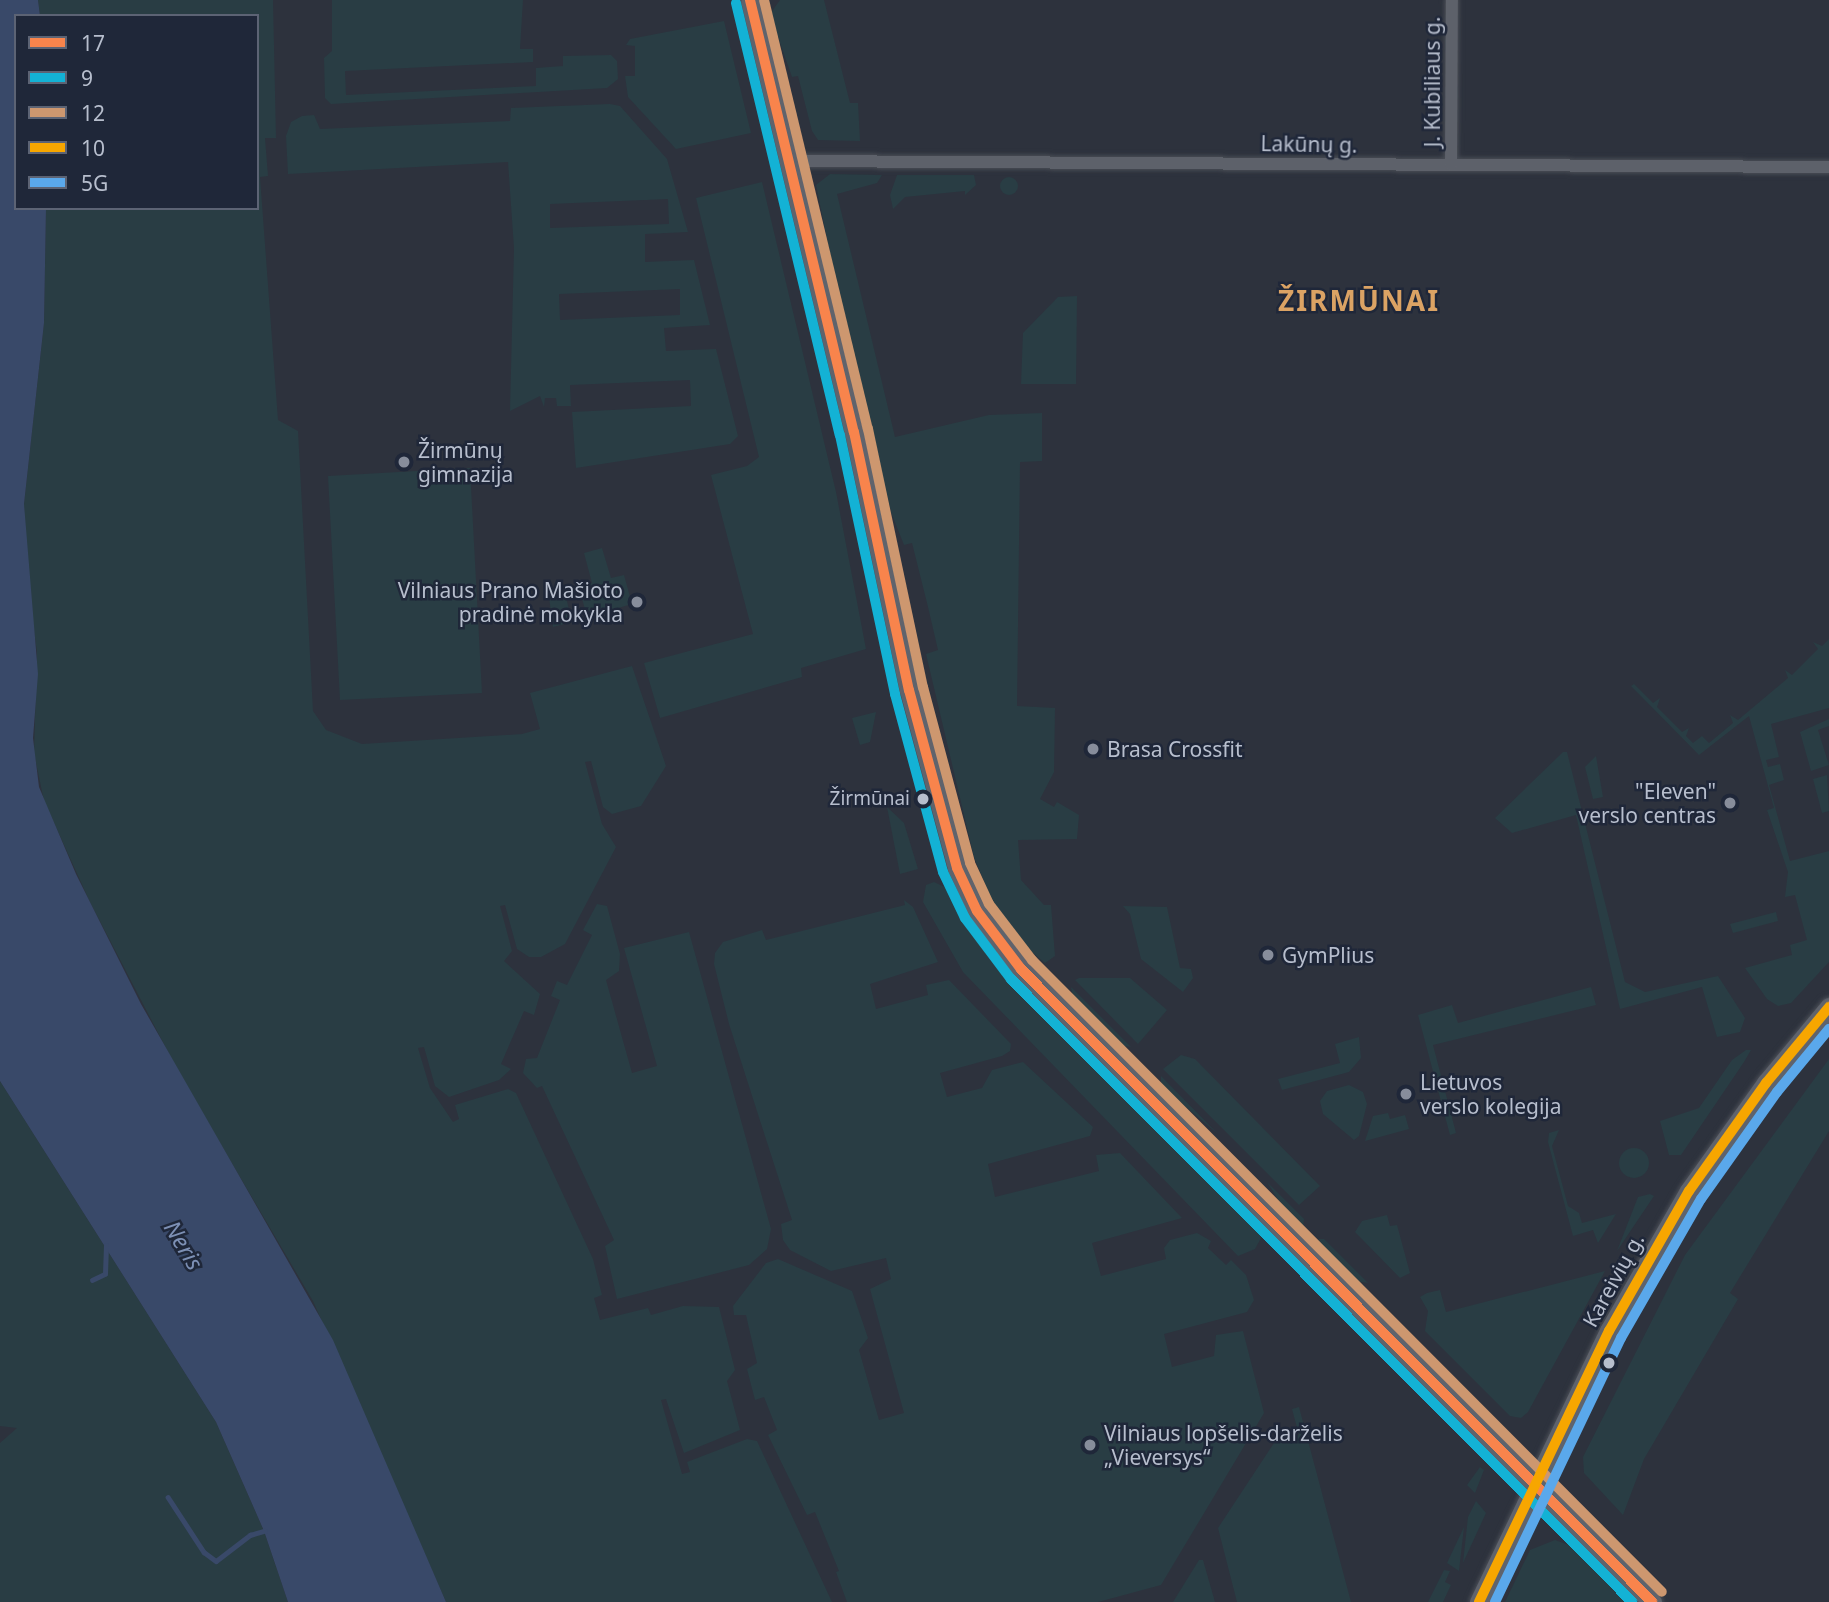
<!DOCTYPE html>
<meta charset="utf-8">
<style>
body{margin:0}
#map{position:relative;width:1829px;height:1602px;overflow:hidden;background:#2d323d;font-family:"Noto Sans",sans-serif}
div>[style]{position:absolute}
.green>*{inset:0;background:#293d44}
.round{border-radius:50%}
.water>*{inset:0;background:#394969}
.stream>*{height:4.5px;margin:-2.25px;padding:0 2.25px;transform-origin:2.25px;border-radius:2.25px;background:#394969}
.roads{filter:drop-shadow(0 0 2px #494d55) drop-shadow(0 0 2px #494d55)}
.street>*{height:12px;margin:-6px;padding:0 6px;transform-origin:6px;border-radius:6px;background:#5d616a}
.primary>*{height:19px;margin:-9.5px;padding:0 9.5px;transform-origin:9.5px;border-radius:9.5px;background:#5f636c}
.bus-1>*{height:10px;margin:-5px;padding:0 5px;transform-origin:5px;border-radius:5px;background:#f8844c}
.bus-2>*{height:10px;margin:-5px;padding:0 5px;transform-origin:5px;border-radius:5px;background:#13b2d5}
.bus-3>*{height:10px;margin:-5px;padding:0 5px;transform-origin:5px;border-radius:5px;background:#cd976f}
.bus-4>*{height:10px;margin:-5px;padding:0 5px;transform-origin:5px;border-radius:5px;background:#f7a600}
.bus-5>*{height:10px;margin:-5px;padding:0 5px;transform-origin:5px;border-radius:5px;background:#5aa8eb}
.dots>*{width:19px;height:19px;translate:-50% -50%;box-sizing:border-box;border:4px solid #1f2739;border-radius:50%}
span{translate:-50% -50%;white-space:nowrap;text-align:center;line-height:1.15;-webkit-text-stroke:5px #1f2739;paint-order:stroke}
.bus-label{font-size:19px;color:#b7becd}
.right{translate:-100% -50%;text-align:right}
.street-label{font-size:21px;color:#b7becd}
.poi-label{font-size:21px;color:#b7becd}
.left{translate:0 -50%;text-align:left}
.water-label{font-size:23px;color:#7d90b5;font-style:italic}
.district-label{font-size:28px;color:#dba364;font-weight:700;letter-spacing:2px}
.legend{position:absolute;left:14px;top:14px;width:245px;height:196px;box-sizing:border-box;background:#1f2739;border:2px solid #5c6374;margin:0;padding:9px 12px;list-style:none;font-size:21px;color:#b7becd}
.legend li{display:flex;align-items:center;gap:14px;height:35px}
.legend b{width:35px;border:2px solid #5c6374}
</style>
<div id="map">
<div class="green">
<div style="clip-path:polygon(38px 0,273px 0,276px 138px,265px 138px,268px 176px,260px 177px,278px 420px,298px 431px,313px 711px,326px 730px,362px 744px,522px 734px,540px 729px,530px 693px,632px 666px,666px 766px,641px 806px,612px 814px,603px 807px,591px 761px,585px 762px,602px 824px,616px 847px,565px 944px,541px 957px,529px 957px,517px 949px,505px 905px,500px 906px,512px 951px,504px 961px,540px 994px,534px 1015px,524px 1011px,501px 1064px,511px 1069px,499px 1080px,449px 1097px,435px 1086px,424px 1047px,418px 1048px,430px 1088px,453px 1122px,459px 1119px,455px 1105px,508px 1089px,516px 1093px,593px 1259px,602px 1295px,594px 1298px,600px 1320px,648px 1308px,651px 1315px,683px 1306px,719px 1307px,735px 1370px,727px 1381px,740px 1430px,684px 1453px,666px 1399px,661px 1400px,682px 1474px,690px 1472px,687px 1462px,747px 1439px,757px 1441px,832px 1602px,446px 1602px,313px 1301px,180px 1075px,90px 902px,44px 801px,34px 753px,37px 652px,25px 564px,24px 504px,44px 323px,46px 208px,257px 208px,257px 16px,40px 16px)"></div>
<div style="clip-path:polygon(332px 0,523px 0,520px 49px,533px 49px,533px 62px,345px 71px,346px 95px,536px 86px,536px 68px,563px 66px,563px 56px,611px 55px,617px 61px,618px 79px,607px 88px,331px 104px,325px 98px,324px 58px,332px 51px)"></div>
<div style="clip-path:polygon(780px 0,824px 0,850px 103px,858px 103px,860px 141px,818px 140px,812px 131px,798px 76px,792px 77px,770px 14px)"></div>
<div style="clip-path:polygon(724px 21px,751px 133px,676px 149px,628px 97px,625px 76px,635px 76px,635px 46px,626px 45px,630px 39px)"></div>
<div style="clip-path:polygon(evenodd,610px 104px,620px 106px,667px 159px,688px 232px,645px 234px,645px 262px,694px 260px,710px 325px,664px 328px,666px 351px,716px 349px,738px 436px,730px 444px,576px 468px,572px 412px,691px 406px,690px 380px,570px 385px,571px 406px,557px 406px,556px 398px,545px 398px,544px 407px,540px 396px,510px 411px,514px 248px,508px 162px,288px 174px,286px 136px,291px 122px,302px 116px,314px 115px,320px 129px,510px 121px,511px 108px,610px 104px,668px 199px,669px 224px,550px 228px,550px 204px,668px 199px,610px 104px,680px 289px,680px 315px,560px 320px,559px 294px,680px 289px)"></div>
<div style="clip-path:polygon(830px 174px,882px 175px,877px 183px,837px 194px,895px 437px,989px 415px,1042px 413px,1042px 461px,1020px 462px,1017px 706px,1055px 708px,1054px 772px,1040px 799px,1054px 807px,1057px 802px,1079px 815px,1077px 839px,1018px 840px,1021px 880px,1044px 905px,1051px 905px,1055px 956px,1045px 963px,1012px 935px,998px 916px,974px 857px,926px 654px,938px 650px,928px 607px,912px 543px,904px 545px,891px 512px,839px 297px,816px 185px)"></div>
<div style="clip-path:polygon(897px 175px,974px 175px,976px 185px,965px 195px,965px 191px,905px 197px,893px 209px,890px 195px)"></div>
<div class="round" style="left:1000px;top:177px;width:18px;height:18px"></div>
<div style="clip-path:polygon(762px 182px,836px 492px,866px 649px,801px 668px,802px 677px,660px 718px,644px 663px,753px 634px,711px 475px,747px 466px,759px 457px,696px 198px)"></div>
<div style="clip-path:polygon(1077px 296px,1076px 384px,1021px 384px,1023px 333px,1058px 297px)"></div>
<div style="clip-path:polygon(470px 468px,482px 693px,340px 700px,328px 476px)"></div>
<div style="clip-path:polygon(602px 548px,611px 578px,624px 575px,632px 604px,587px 617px,579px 587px,592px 583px,584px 553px)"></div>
<div style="clip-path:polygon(565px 593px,572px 622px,553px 627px,549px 597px)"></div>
<div style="clip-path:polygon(1829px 639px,1829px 708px,1771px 724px,1779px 757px,1766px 760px,1768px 767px,1780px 764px,1784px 780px,1769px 785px,1790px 861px,1829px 851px,1829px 962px,1791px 1003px,1778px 1006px,1767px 999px,1745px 968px,1792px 955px,1790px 945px,1807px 940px,1795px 895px,1785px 897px,1788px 872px,1767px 810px,1774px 808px,1749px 716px,1699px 755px,1631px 686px,1634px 684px,1653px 703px,1660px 698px,1657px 707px,1682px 732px,1689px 728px,1686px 736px,1693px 743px,1702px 736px,1709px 743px,1733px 723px,1730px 715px,1738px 720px,1788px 678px,1785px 670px,1792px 675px,1818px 649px,1813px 642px,1822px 646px)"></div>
<div style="clip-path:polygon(876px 712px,870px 742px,860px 745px,852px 718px)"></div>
<div style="clip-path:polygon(1829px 719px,1829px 726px,1818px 730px,1829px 765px,1811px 771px,1800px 732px)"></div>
<div style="clip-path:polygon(1563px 752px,1567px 752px,1625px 982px,1645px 992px,1718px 976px,1745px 1018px,1740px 1032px,1717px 1037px,1702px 987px,1620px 1009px,1576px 815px,1512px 833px,1495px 818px)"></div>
<div style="clip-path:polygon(1596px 756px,1603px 797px,1593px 799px,1585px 767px)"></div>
<div style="clip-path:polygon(1827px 775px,1829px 811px,1822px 813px,1813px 779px)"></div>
<div style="clip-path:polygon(887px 807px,904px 823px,918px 869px,900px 874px)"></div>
<div style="clip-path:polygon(934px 882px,949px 889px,973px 934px,1009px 980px,1257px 1227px,1261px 1238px,1255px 1249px,1238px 1256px,963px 972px,923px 902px,926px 885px)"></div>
<div style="clip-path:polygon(904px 900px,913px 907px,938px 962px,870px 984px,876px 1009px,928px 995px,926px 985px,949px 980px,1011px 1044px,1010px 1051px,1002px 1056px,940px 1073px,947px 1097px,982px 1088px,992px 1070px,1023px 1062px,1093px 1127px,1090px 1136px,988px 1164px,995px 1197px,1099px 1171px,1096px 1155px,1120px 1153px,1182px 1218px,1092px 1243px,1101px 1276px,1166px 1259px,1164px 1248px,1170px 1240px,1197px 1233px,1211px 1241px,1208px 1248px,1226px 1265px,1231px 1260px,1246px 1275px,1254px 1300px,1247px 1312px,1164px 1334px,1172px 1367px,1214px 1356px,1216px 1335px,1243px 1331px,1264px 1413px,1161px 1585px,1098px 1602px,847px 1602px,836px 1572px,839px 1571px,815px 1512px,807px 1515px,768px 1435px,777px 1430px,764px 1397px,755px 1400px,747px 1369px,757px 1363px,746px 1315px,734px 1315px,733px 1306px,766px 1263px,778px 1259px,852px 1291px,868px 1338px,859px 1350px,879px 1420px,904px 1413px,870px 1289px,891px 1279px,886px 1258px,831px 1271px,790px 1250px,783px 1240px,781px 1224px,792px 1220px,729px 1024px,714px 964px,715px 953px,723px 942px,762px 930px,766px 940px,905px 905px)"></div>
<div style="clip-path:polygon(597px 904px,607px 906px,620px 954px,619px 971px,606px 980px,632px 1073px,657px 1066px,624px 948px,689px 932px,771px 1229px,767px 1249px,749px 1265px,617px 1299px,605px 1246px,614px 1240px,542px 1086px,537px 1088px,523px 1073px,526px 1059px,537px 1058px,560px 1000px,551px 996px,557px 981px,567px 985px,592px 935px,583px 930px)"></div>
<div style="clip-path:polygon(1123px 906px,1167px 907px,1180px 968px,1191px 969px,1193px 978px,1183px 992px,1141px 959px,1130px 914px)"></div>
<div style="clip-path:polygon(1776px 912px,1778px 921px,1733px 933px,1730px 924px)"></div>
<div style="clip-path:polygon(1079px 978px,1130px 978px,1167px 1010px,1138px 1044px,1075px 980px)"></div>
<div style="clip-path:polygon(1071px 987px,1131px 1047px,1119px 1045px,1073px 998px)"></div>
<div style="clip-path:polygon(1591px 987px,1596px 1005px,1433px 1045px,1456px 1133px,1450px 1135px,1418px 1015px,1452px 1005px,1458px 1023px)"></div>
<div style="clip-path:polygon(1359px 1037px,1361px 1058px,1349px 1072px,1282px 1090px,1278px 1079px,1340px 1063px,1335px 1044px)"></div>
<div style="clip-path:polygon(1746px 1050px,1751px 1050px,1744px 1062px,1681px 1155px,1669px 1155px,1660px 1121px,1699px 1108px,1732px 1060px)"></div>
<div style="clip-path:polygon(1181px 1055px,1195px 1059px,1320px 1186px,1299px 1205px,1163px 1069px)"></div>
<div style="clip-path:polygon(1829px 1059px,1829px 1131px,1730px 1293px,1738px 1299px,1644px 1459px,1623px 1515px,1584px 1473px,1583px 1457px,1685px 1255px)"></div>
<div style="clip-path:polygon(1161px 1076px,1218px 1134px,1161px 1086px)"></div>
<div style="clip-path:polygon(0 1081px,216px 1422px,264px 1531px,288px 1602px,0 1602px,0 1443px,17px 1428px,0 1426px)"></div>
<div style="clip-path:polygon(1349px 1085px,1363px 1092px,1367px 1104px,1359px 1136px,1354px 1140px,1323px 1114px,1320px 1101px,1327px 1091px)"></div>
<div style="clip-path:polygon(1388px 1113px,1390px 1119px,1405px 1115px,1409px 1129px,1365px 1141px,1373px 1116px)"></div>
<div style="clip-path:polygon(1559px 1130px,1552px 1146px,1568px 1206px,1579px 1213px,1582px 1223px,1616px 1214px,1598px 1243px,1593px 1230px,1573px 1236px,1548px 1142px,1549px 1133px)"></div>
<div class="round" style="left:1619px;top:1148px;width:30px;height:30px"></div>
<div style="clip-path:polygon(1267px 1182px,1304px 1219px,1303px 1229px,1284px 1209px)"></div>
<div style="clip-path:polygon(1650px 1194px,1654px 1196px,1617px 1251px,1638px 1197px)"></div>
<div style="clip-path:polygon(1387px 1215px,1390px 1226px,1397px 1225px,1410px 1273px,1400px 1278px,1355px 1232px,1362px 1221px)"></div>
<div style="clip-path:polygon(1319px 1239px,1324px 1239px,1368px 1283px,1355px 1281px,1317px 1243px)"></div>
<div style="clip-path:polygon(1605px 1271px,1528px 1412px,1521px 1418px,1510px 1416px,1425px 1331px,1428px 1311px,1420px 1297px,1427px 1293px,1440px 1290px,1446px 1312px)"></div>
<div style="clip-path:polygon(1299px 1407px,1351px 1602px,1237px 1602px,1218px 1528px,1276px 1440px,1299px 1435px,1292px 1409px)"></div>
<div style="clip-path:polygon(1480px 1467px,1484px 1470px,1475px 1493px,1467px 1485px)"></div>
<div style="clip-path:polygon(1476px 1501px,1486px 1513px,1463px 1563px,1468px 1517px)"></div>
<div style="clip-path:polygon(1464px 1527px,1459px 1571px,1447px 1563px)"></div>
<div style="clip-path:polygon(1555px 1540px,1577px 1548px,1630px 1602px,1505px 1602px,1530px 1550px)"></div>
<div style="clip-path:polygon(1199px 1560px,1203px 1560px,1215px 1602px,1173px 1602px)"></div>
<div style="clip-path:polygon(1444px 1570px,1450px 1571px,1445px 1582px,1451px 1585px,1443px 1602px,1428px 1602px)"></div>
</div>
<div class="water">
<div style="clip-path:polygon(0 0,38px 0,40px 16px,16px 16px,16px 208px,46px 208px,44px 323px,24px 504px,38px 674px,33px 738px,39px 787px,76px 874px,141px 1004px,333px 1340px,446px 1602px,288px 1602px,264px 1531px,216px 1422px,0 1081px)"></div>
</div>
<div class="stream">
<div style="left:92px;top:1280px;width:14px;rotate:-25deg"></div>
<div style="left:105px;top:1274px;width:28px;rotate:-88deg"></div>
<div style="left:168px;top:1497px;width:66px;rotate:56.8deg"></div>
<div style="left:204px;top:1552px;width:15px;rotate:37deg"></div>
<div style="left:216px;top:1561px;width:43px;rotate:-37.4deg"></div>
<div style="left:250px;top:1535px;width:15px;rotate:-16deg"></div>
</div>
<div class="roads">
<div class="street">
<div style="left:788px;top:161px;width:1041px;rotate:0.33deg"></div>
<div style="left:1451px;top:165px;width:165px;rotate:-89.7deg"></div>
</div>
<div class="primary">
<div style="left:750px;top:0;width:444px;rotate:76.5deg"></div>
<div style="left:854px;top:432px;width:264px;rotate:78deg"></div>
<div style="left:909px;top:690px;width:184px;rotate:74.9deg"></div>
<div style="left:957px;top:868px;width:47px;rotate:65.1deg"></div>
<div style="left:977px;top:911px;width:73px;rotate:52.8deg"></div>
<div style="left:1021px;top:969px;width:894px;rotate:45.09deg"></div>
<div style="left:1479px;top:1602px;width:301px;rotate:-64.4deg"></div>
<div style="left:1609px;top:1331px;width:161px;rotate:-60.3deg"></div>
<div style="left:1689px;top:1191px;width:133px;rotate:-54.5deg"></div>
<div style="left:1766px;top:1083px;width:99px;rotate:-50.3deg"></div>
</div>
</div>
<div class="bus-1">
<div style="left:750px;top:0;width:444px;rotate:76.5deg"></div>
<div style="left:854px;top:432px;width:264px;rotate:78deg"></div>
<div style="left:909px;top:690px;width:184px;rotate:74.9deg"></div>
<div style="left:957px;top:868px;width:47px;rotate:65.1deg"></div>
<div style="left:977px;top:911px;width:73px;rotate:52.8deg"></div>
<div style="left:1021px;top:969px;width:894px;rotate:45.09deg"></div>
</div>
<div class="bus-2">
<div style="left:736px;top:3px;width:444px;rotate:76.5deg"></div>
<div style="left:840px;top:435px;width:265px;rotate:78deg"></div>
<div style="left:895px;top:694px;width:184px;rotate:74.9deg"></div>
<div style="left:943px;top:872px;width:51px;rotate:64.4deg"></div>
<div style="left:965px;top:918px;width:76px;rotate:53deg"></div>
<div style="left:1011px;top:979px;width:880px;rotate:45.09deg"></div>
</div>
<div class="bus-3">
<div style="left:764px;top:0;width:441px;rotate:76.4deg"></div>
<div style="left:868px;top:429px;width:264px;rotate:78deg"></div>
<div style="left:923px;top:687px;width:182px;rotate:75deg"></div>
<div style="left:970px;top:863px;width:45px;rotate:65.1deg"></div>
<div style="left:989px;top:904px;width:71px;rotate:52.5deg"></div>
<div style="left:1032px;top:960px;width:892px;rotate:45.09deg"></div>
</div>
<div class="bus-4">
<div style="left:1479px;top:1602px;width:301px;rotate:-64.4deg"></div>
<div style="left:1609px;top:1331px;width:161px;rotate:-60.3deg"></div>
<div style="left:1689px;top:1191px;width:133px;rotate:-54.5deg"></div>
<div style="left:1766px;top:1083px;width:99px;rotate:-50.3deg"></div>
</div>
<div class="bus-5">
<div style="left:1495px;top:1602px;width:293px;rotate:-64.5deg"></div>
<div style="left:1621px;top:1338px;width:160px;rotate:-60.1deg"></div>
<div style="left:1701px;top:1199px;width:131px;rotate:-54.6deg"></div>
<div style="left:1777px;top:1092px;width:82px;rotate:-50.5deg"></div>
</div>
<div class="dots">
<div style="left:404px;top:462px;background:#878d9b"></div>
<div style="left:637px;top:602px;background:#878d9b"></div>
<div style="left:1093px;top:749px;background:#878d9b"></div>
<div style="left:923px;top:799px;background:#b7becd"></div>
<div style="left:1730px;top:803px;background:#878d9b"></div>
<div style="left:1268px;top:955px;background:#878d9b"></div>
<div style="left:1406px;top:1094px;background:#878d9b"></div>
<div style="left:1609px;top:1363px;background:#b7becd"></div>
<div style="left:1090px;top:1445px;background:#878d9b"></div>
</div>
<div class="bus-label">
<span class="right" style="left:910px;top:799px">Žirmūnai</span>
</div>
<div class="street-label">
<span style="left:1432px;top:82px;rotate:-90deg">J. Kubiliaus g.</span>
<span style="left:1309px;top:144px;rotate:1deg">Lakūnų g.</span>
<span style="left:1613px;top:1280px;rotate:-61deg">Kareivių g.</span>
</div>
<div class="poi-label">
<span class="left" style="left:418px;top:462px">Žirmūnų<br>gimnazija</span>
<span class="right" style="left:623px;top:602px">Vilniaus Prano Mašioto<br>pradinė mokykla</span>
<span class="left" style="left:1107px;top:749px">Brasa Crossfit</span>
<span class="right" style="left:1716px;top:803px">"Eleven"<br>verslo centras</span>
<span class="left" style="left:1282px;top:955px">GymPlius</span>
<span class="left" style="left:1420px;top:1094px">Lietuvos<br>verslo kolegija</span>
<span class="left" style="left:1104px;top:1445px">Vilniaus lopšelis-darželis<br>„Vieversys“</span>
</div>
<div class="water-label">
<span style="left:184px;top:1245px;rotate:59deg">Neris</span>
</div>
<div class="district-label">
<span style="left:1359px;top:300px">ŽIRMŪNAI</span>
</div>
<ul class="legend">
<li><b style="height:9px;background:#f8844c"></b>17</li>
<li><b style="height:9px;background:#13b2d5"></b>9</li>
<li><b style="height:9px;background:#cd976f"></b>12</li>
<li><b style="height:9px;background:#f7a600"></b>10</li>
<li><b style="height:9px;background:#5aa8eb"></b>5G</li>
</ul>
</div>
